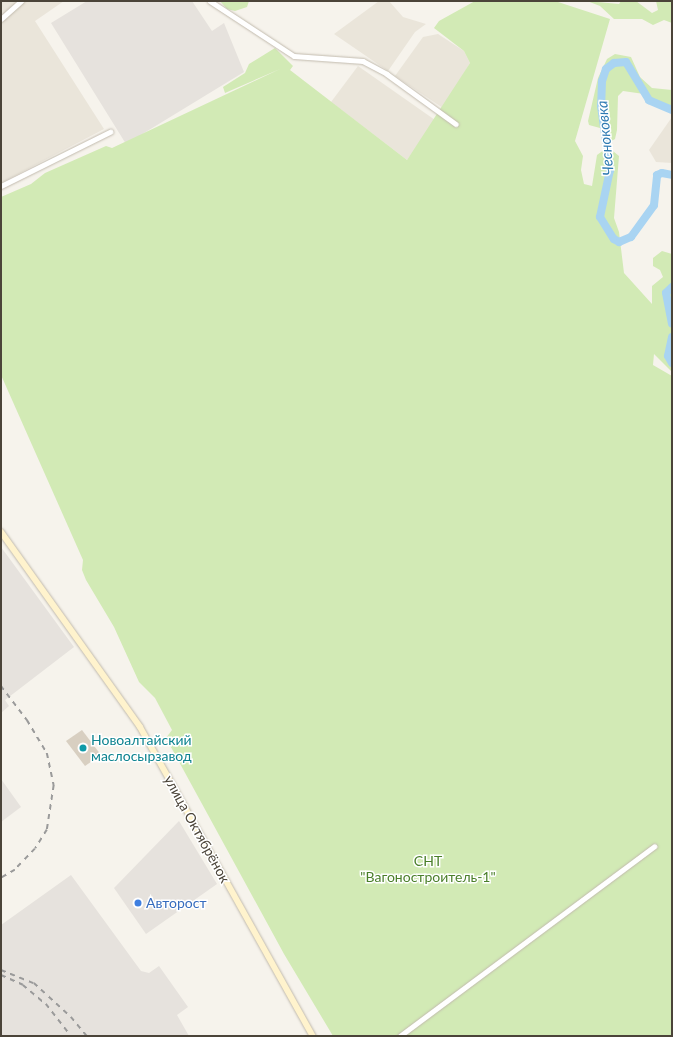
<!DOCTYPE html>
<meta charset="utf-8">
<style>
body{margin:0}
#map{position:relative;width:673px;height:1037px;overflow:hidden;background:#f6f3ec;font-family:Lato,sans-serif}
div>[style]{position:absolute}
.residential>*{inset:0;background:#eae5da}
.industrial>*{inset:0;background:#e6e2dd}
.green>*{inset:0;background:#d2eab5}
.river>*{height:8px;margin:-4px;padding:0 4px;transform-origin:4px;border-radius:4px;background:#a9d4f2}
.building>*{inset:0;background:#d8cfc1}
.roads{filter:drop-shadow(0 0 1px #c2bbae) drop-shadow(0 0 1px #c2bbae)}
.street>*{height:4.5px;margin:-2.25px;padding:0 2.25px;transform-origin:2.25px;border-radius:2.25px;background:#fff}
.secondary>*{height:6px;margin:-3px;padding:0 3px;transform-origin:3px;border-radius:3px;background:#fff3cd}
.rail>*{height:1.5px;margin-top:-0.75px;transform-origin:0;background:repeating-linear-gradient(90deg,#9a9a9a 0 5px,transparent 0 10px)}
.dots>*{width:11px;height:11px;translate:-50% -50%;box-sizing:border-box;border:2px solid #fff;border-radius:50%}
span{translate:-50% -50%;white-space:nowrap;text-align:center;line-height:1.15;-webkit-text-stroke:3px #fff;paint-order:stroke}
.culture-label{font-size:14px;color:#0d838f}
.left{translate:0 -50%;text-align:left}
.street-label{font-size:14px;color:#4b4439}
.park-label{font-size:14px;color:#4a7f2a}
.shop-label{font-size:14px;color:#366cbe}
.water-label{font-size:15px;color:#2e7ab2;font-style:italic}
.frame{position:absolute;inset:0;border:2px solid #4b4439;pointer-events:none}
</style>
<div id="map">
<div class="residential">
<div style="clip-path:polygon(1px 1px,64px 1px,35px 21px,104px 129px,1px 183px)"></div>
<div style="clip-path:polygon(379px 1px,389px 1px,403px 17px,426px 24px,415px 32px,388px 71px,334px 34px)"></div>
<div style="clip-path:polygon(438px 34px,464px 51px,470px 63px,443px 108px,395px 76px,423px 37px)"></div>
<div style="clip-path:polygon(358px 66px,435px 120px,407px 160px,331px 102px)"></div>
<div style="clip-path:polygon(672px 117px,672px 163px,656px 162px,649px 150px)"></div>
</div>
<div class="industrial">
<div style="clip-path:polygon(87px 1px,192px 1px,212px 31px,224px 23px,244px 72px,126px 144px,51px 23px)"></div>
<div style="clip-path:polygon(1px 547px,74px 647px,5px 700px,9px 706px,1px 713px)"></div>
<div style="clip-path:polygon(1px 779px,21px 807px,1px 822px)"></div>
<div style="clip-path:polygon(179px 821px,217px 884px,146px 934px,114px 888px)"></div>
<div style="clip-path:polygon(71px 875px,141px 971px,149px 973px,159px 966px,188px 1007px,177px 1015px,189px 1036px,1px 1036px,1px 925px)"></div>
</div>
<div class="green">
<div style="clip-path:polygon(220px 1px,249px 1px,247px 7px,235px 11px,227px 9px)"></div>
<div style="clip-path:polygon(475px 1px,555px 1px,610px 19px,575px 141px,583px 156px,581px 170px,584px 184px,592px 186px,597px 155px,608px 147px,619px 156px,614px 218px,619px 232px,624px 273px,652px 304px,652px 286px,663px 277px,660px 270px,653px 266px,653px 258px,662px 251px,672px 254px,672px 372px,654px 354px,653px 365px,672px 376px,672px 1036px,333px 1036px,284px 954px,166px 738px,172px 730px,155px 698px,139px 682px,114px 627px,86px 580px,82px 570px,83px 560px,1px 375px,1px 197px,31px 184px,45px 173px,106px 146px,112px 148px,280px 69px,225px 93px,223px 87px,245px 73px,249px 64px,275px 48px,293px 66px,290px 70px,407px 160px,470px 63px,464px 51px,434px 28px,439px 21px)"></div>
<div style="clip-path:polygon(587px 1px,619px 4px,621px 1px,636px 1px,652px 13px,658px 10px,656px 1px,672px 1px,672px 23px,664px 20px,653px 25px,642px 19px,614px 19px,600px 6px)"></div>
<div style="clip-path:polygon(615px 54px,631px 57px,640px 77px,652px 88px,672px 90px,672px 109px,660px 108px,644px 94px,623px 91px,618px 96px,617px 130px,615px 139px,608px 143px,600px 128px,589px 125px,588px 121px,598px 78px,607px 59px)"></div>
</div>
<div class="river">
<div style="left:672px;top:110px;width:25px;rotate:-157deg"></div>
<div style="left:649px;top:100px;width:44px;rotate:-121.2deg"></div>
<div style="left:626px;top:62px;width:12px;rotate:175deg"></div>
<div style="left:614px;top:63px;width:10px;rotate:143deg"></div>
<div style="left:606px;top:69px;width:13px;rotate:108deg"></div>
<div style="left:602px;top:81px;width:25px;rotate:92deg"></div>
<div style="left:601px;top:106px;width:65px;rotate:82deg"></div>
<div style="left:610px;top:170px;width:48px;rotate:102deg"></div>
<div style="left:600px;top:217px;width:26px;rotate:58deg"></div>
<div style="left:614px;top:239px;width:6px;rotate:31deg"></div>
<div style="left:619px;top:242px;width:13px;rotate:-23deg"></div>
<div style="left:631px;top:237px;width:39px;rotate:-54deg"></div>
<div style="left:654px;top:205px;width:30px;rotate:-84deg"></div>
<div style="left:657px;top:175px;width:5px;rotate:-22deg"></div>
<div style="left:662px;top:173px;width:10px;rotate:11deg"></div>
<div style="left:672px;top:287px;width:8px;rotate:135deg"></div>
<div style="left:666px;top:293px;width:31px;rotate:79deg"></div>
<div style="left:672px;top:337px;width:19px;rotate:102deg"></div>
<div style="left:668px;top:356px;width:8px;rotate:60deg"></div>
</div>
<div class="building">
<div style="clip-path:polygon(82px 730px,101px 755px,85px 766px,66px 741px)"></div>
</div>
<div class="roads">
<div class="street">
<div style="left:210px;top:1px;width:100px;rotate:33.2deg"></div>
<div style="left:294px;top:56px;width:69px;rotate:4.1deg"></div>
<div style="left:363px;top:61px;width:27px;rotate:28deg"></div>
<div style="left:387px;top:74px;width:85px;rotate:35.9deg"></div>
<div style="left:1px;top:19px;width:27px;rotate:-42deg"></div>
<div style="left:1px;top:186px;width:122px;rotate:-26.4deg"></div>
<div style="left:400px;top:1036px;width:317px;rotate:-36.7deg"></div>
</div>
<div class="secondary">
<div style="left:1px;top:532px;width:239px;rotate:54.5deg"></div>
<div style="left:140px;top:727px;width:354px;rotate:60.8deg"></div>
</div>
</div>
<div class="rail">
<div style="left:1px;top:686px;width:43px;rotate:52.6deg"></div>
<div style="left:27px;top:720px;width:39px;rotate:59deg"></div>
<div style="left:47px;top:753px;width:33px;rotate:78deg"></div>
<div style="left:54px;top:785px;width:46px;rotate:98.8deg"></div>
<div style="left:47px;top:830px;width:22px;rotate:122deg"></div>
<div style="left:35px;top:849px;width:29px;rotate:134deg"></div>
<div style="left:15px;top:870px;width:16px;rotate:150deg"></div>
<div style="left:1px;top:970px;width:35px;rotate:22deg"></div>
<div style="left:34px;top:983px;width:50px;rotate:42.6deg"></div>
<div style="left:71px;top:1017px;width:25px;rotate:50deg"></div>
<div style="left:1px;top:975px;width:24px;rotate:24deg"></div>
<div style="left:23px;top:985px;width:30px;rotate:40deg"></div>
<div style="left:46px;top:1004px;width:41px;rotate:52deg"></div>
</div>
<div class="dots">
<div style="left:83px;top:748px;background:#0f9aa8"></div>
<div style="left:138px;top:903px;background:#3f7fe0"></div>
</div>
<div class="culture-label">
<span class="left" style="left:91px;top:748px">Новоалтайский<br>маслосырзавод</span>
</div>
<div class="street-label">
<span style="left:197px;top:829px;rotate:61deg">улица Октябрёнок</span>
</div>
<div class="park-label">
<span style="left:428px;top:869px">СНТ<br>"Вагоностроитель-1"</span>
</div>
<div class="shop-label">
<span class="left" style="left:146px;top:903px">Авторост</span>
</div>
<div class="water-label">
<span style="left:605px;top:138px;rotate:-95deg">Чесноковка</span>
</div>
<div class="frame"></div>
</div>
